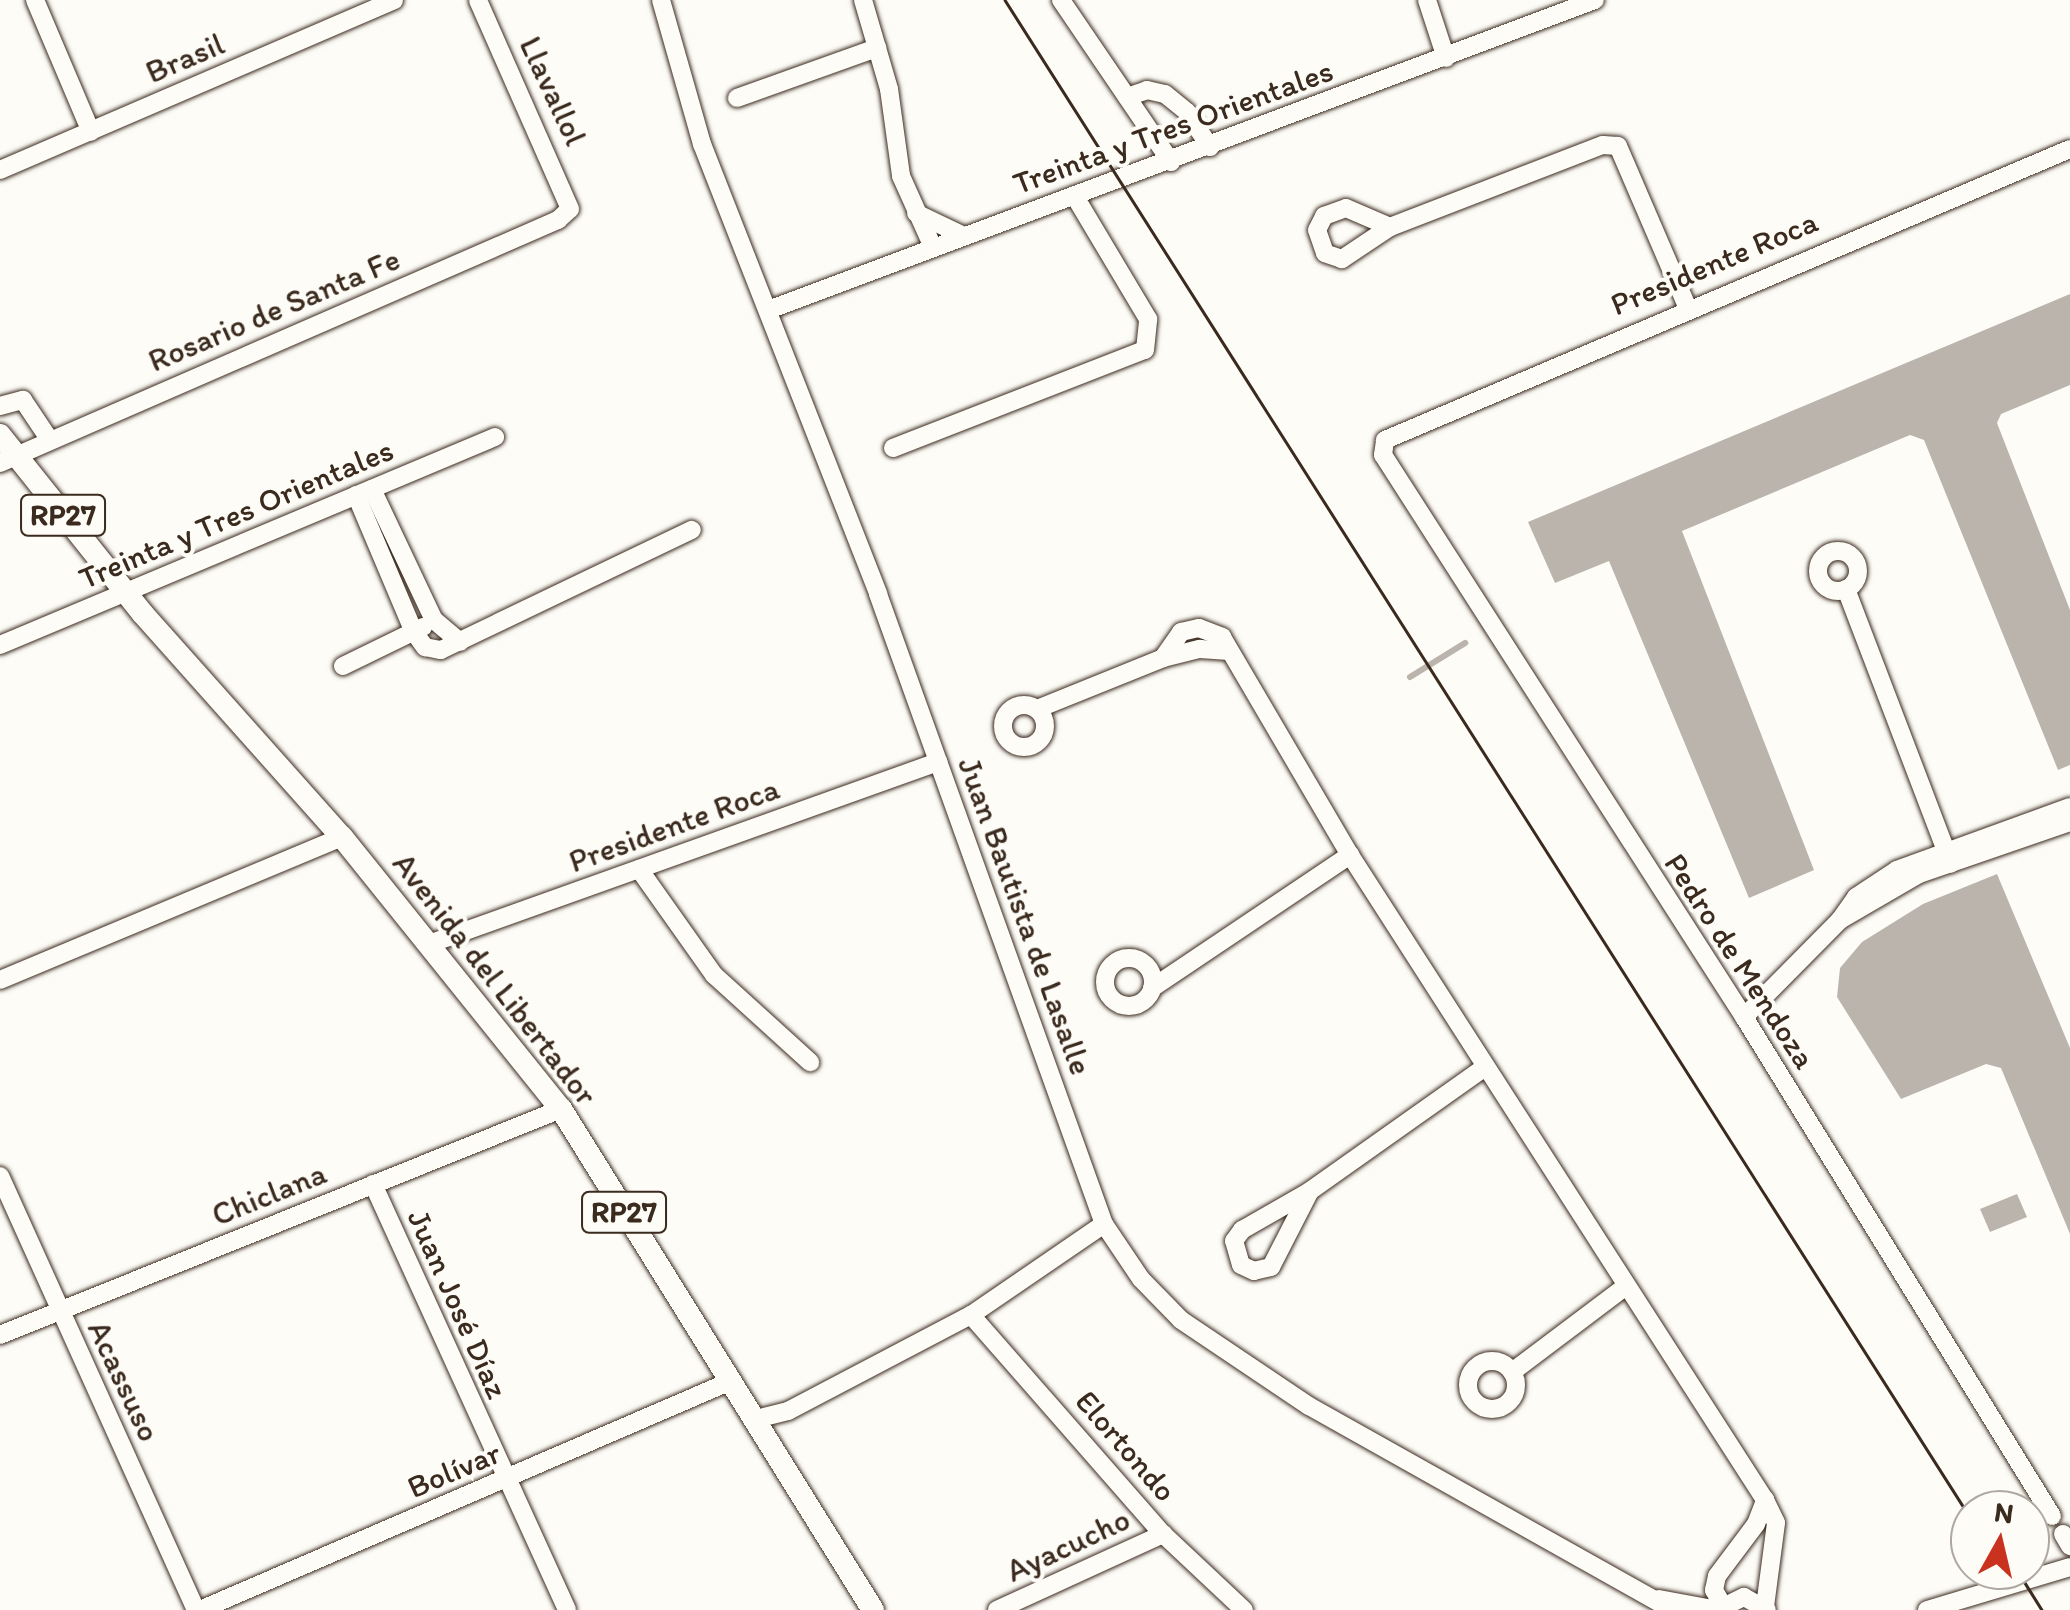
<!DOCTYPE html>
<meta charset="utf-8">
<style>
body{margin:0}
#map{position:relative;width:2070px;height:1610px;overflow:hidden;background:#fdfcf7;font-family:Itim,sans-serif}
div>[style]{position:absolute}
.water>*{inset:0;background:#bbb4ad}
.stream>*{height:6px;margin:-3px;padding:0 3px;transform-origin:3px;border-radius:3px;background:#bbb4ad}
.roads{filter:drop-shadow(0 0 2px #3b2a1e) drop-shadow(0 0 2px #3b2a1e)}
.minor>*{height:18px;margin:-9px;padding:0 9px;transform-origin:9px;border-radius:9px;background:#fdfcf7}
.minor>.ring{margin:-9px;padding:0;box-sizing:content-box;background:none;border:18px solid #fdfcf7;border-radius:50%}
.major>*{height:22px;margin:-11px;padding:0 11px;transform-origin:11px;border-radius:11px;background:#fdfcf7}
.tram>*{height:2.5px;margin:-1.25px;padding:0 1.25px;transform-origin:1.25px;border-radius:1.25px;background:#3b2a1e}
span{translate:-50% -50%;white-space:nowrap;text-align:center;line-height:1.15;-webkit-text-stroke:8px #fdfcf7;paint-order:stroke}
.shield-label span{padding:2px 8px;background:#fdfcf7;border:2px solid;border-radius:8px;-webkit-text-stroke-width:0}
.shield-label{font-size:30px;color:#3b2a1e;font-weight:700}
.street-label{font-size:32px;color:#3b2a1e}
.north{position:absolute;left:1950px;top:1490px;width:100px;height:100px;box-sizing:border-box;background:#fdfcf7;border:2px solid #afa8a0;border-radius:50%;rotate:8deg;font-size:28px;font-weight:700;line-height:40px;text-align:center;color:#3b2a1e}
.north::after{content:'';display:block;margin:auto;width:35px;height:45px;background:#c8321e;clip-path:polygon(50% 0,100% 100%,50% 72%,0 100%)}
</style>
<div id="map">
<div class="water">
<div style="clip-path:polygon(2070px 294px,2070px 385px,2001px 414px,1997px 423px,2070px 610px,2070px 765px,2058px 770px,1924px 440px,1910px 435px,1682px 531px,1814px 870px,1749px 898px,1609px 561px,1555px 583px,1528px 522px)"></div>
<div style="clip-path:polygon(1997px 874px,2070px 1048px,2070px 1234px,2001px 1068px,1986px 1064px,1901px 1099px,1837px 997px,1840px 968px,1862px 942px,1923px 904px)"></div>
<div style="clip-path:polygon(2017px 1194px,2027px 1217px,1990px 1232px,1980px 1209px)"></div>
</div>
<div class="stream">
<div style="left:1410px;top:677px;width:65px;rotate:-31.7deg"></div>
</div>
<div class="roads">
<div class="minor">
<div style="left:35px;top:0;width:143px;rotate:67deg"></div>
<div style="left:661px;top:0;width:150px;rotate:74.1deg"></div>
<div style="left:702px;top:144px;width:483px;rotate:68.6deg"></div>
<div style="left:878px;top:594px;width:669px;rotate:70.27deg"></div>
<div style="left:1104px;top:1224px;width:66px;rotate:56.1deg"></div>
<div style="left:1141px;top:1279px;width:57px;rotate:45.7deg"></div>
<div style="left:1181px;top:1320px;width:154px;rotate:33.9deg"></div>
<div style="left:1309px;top:1406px;width:416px;rotate:29.3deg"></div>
<div style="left:863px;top:0;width:93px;rotate:73.7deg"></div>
<div style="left:889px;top:89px;width:88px;rotate:82.1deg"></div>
<div style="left:901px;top:176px;width:76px;rotate:65.8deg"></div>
<div style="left:1061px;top:0;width:196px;rotate:55.8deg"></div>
<div style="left:1427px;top:0;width:61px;rotate:71.9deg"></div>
<div style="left:1127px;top:97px;width:21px;rotate:-19deg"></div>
<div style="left:1147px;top:90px;width:18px;rotate:13deg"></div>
<div style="left:1165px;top:94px;width:28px;rotate:39deg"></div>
<div style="left:1187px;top:112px;width:42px;rotate:56.7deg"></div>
<div style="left:737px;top:98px;width:149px;rotate:-19.7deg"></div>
<div style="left:0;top:170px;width:429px;rotate:-23.3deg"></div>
<div style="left:1346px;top:208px;width:48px;rotate:23.4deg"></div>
<div style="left:1390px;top:227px;width:58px;rotate:146.3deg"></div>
<div style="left:1342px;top:259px;width:18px;rotate:-161deg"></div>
<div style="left:1325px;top:253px;width:24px;rotate:-109deg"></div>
<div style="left:1317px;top:230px;width:16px;rotate:-63deg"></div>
<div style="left:1324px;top:216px;width:23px;rotate:-20deg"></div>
<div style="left:916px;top:213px;width:51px;rotate:25.6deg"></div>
<div style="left:1390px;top:227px;width:228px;rotate:-21.1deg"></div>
<div style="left:1603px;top:145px;width:15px;rotate:4deg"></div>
<div style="left:1618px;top:146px;width:174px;rotate:66.7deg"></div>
<div style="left:771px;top:309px;width:880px;rotate:-20.56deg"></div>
<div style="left:0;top:406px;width:24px;rotate:-15deg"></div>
<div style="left:23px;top:400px;width:47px;rotate:56.3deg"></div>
<div style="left:893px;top:448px;width:270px;rotate:-21.3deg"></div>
<div style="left:1145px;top:350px;width:31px;rotate:-84deg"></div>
<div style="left:1148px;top:319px;width:144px;rotate:-120.8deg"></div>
<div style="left:0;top:463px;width:609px;rotate:-23.53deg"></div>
<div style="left:558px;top:220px;width:16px;rotate:-43deg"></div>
<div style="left:570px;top:209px;width:228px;rotate:-113.8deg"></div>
<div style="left:372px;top:489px;width:145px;rotate:64.7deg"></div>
<div style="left:434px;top:620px;width:34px;rotate:40deg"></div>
<div style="left:356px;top:495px;width:149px;rotate:67.1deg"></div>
<div style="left:414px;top:632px;width:19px;rotate:54deg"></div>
<div style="left:425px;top:647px;width:16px;rotate:11deg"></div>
<div style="left:441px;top:650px;width:278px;rotate:-25.6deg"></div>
<div class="ring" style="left:1818px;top:551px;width:22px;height:22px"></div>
<div style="left:1846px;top:589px;width:294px;rotate:69.1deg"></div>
<div style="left:0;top:645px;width:537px;rotate:-22.79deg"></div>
<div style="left:1163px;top:658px;width:32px;rotate:-55deg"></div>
<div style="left:1181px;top:632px;width:18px;rotate:-13deg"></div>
<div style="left:1199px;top:628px;width:25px;rotate:21deg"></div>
<div style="left:1222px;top:637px;width:253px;rotate:59.6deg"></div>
<div style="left:1350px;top:855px;width:767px;rotate:57.24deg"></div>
<div style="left:1765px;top:1500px;width:25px;rotate:64deg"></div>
<div style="left:1776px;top:1523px;width:85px;rotate:97.5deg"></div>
<div style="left:343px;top:666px;width:89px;rotate:-26deg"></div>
<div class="ring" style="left:1003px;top:705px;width:24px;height:24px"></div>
<div style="left:1037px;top:709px;width:136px;rotate:-22deg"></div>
<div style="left:1163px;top:658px;width:38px;rotate:-14deg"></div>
<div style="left:1200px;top:649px;width:29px;rotate:4deg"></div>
<div style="left:639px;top:869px;width:130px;rotate:54.7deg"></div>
<div style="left:714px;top:975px;width:130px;rotate:42.2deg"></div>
<div style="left:1840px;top:920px;width:28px;rotate:-55deg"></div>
<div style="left:1856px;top:897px;width:49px;rotate:-33.4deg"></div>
<div style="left:1897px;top:870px;width:184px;rotate:-20deg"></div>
<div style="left:429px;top:944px;width:541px;rotate:-19.68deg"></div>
<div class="ring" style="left:1105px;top:958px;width:30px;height:30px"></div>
<div style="left:0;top:980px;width:371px;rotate:-22.7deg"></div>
<div style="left:1152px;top:988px;width:239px;rotate:-33.9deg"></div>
<div style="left:1744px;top:1017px;width:136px;rotate:-45.3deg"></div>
<div style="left:1840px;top:920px;width:91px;rotate:-30.2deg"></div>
<div style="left:1919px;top:874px;width:160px;rotate:-19deg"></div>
<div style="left:0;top:1176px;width:476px;rotate:65.7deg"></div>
<div style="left:373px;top:1184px;width:468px;rotate:65.5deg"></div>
<div style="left:1310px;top:1191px;width:85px;rotate:117.2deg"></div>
<div style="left:1271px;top:1267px;width:17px;rotate:167deg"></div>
<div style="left:1254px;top:1271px;width:14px;rotate:-155deg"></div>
<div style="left:1241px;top:1265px;width:25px;rotate:-106deg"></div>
<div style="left:1234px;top:1241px;width:14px;rotate:-54deg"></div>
<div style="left:1242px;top:1230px;width:78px;rotate:-29.8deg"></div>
<div style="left:1310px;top:1191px;width:214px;rotate:-35.3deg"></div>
<div style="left:971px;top:1315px;width:291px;rotate:48.8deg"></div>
<div style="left:1163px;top:1534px;width:111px;rotate:43.2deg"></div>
<div style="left:0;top:1335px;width:605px;rotate:-21.94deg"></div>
<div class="ring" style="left:1468px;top:1361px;width:30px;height:30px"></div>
<div style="left:1512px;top:1372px;width:141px;rotate:-37deg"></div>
<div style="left:756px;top:1419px;width:33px;rotate:-14deg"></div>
<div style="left:788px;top:1411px;width:207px;rotate:-27.7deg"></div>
<div style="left:971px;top:1315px;width:161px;rotate:-34.4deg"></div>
<div style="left:2052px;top:1516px;width:586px;rotate:-121.68deg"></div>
<div style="left:1744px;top:1017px;width:668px;rotate:-122.71deg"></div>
<div style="left:1383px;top:455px;width:15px;rotate:-82deg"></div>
<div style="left:1385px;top:440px;width:744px;rotate:-23.02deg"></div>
<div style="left:2063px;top:1534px;width:14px;rotate:60deg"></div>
<div style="left:1659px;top:1599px;width:59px;rotate:10.7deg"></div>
<div style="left:1722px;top:1604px;width:16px;rotate:-120deg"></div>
<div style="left:1714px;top:1590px;width:14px;rotate:-78deg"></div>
<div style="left:1717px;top:1576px;width:65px;rotate:-53.1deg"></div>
<div style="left:1756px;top:1524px;width:26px;rotate:-69deg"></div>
<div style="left:200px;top:1610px;width:578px;rotate:-23.33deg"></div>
<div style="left:997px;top:1610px;width:183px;rotate:-24.6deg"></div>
<div style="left:1717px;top:1610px;width:30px;rotate:-26deg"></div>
<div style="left:1744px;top:1597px;width:26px;rotate:29deg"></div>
<div style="left:1927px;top:1610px;width:149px;rotate:-16.7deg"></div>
</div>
<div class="major">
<div style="left:0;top:435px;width:229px;rotate:51.4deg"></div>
<div style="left:143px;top:614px;width:299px;rotate:48.3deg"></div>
<div style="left:342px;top:837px;width:349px;rotate:51.2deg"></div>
<div style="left:561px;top:1109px;width:590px;rotate:58.09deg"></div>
</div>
</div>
<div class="tram">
<div style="left:1005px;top:0;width:1798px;rotate:57.54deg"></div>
<div style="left:2017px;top:1570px;width:47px;rotate:58deg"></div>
</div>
<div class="shield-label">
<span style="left:63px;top:515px">RP27</span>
<span style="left:624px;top:1212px">RP27</span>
</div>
<div class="street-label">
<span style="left:185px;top:58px;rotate:-23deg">Brasil</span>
<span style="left:553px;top:91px;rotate:65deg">Llavallol</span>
<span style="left:1173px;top:127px;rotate:-20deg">Treinta y Tres Orientales</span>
<span style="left:1714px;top:263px;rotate:-23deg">Presidente Roca</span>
<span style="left:274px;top:310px;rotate:-23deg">Rosario de Santa Fe</span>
<span style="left:236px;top:514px;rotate:-23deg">Treinta y Tres Orientales</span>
<span style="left:674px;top:825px;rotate:-20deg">Presidente Roca</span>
<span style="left:1025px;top:916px;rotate:70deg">Juan Bautista de Lasalle</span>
<span style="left:1740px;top:961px;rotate:57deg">Pedro de Mendoza</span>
<span style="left:495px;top:979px;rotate:52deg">Avenida del Libertador</span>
<span style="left:269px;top:1194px;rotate:-22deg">Chiclana</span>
<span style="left:458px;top:1304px;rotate:66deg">Juan José Díaz</span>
<span style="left:124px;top:1381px;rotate:65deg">Acassuso</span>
<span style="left:1126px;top:1446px;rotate:49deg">Elortondo</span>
<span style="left:454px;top:1470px;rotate:-23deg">Bolívar</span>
<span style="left:1068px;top:1545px;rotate:-25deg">Ayacucho</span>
</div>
<div class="north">N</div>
</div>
